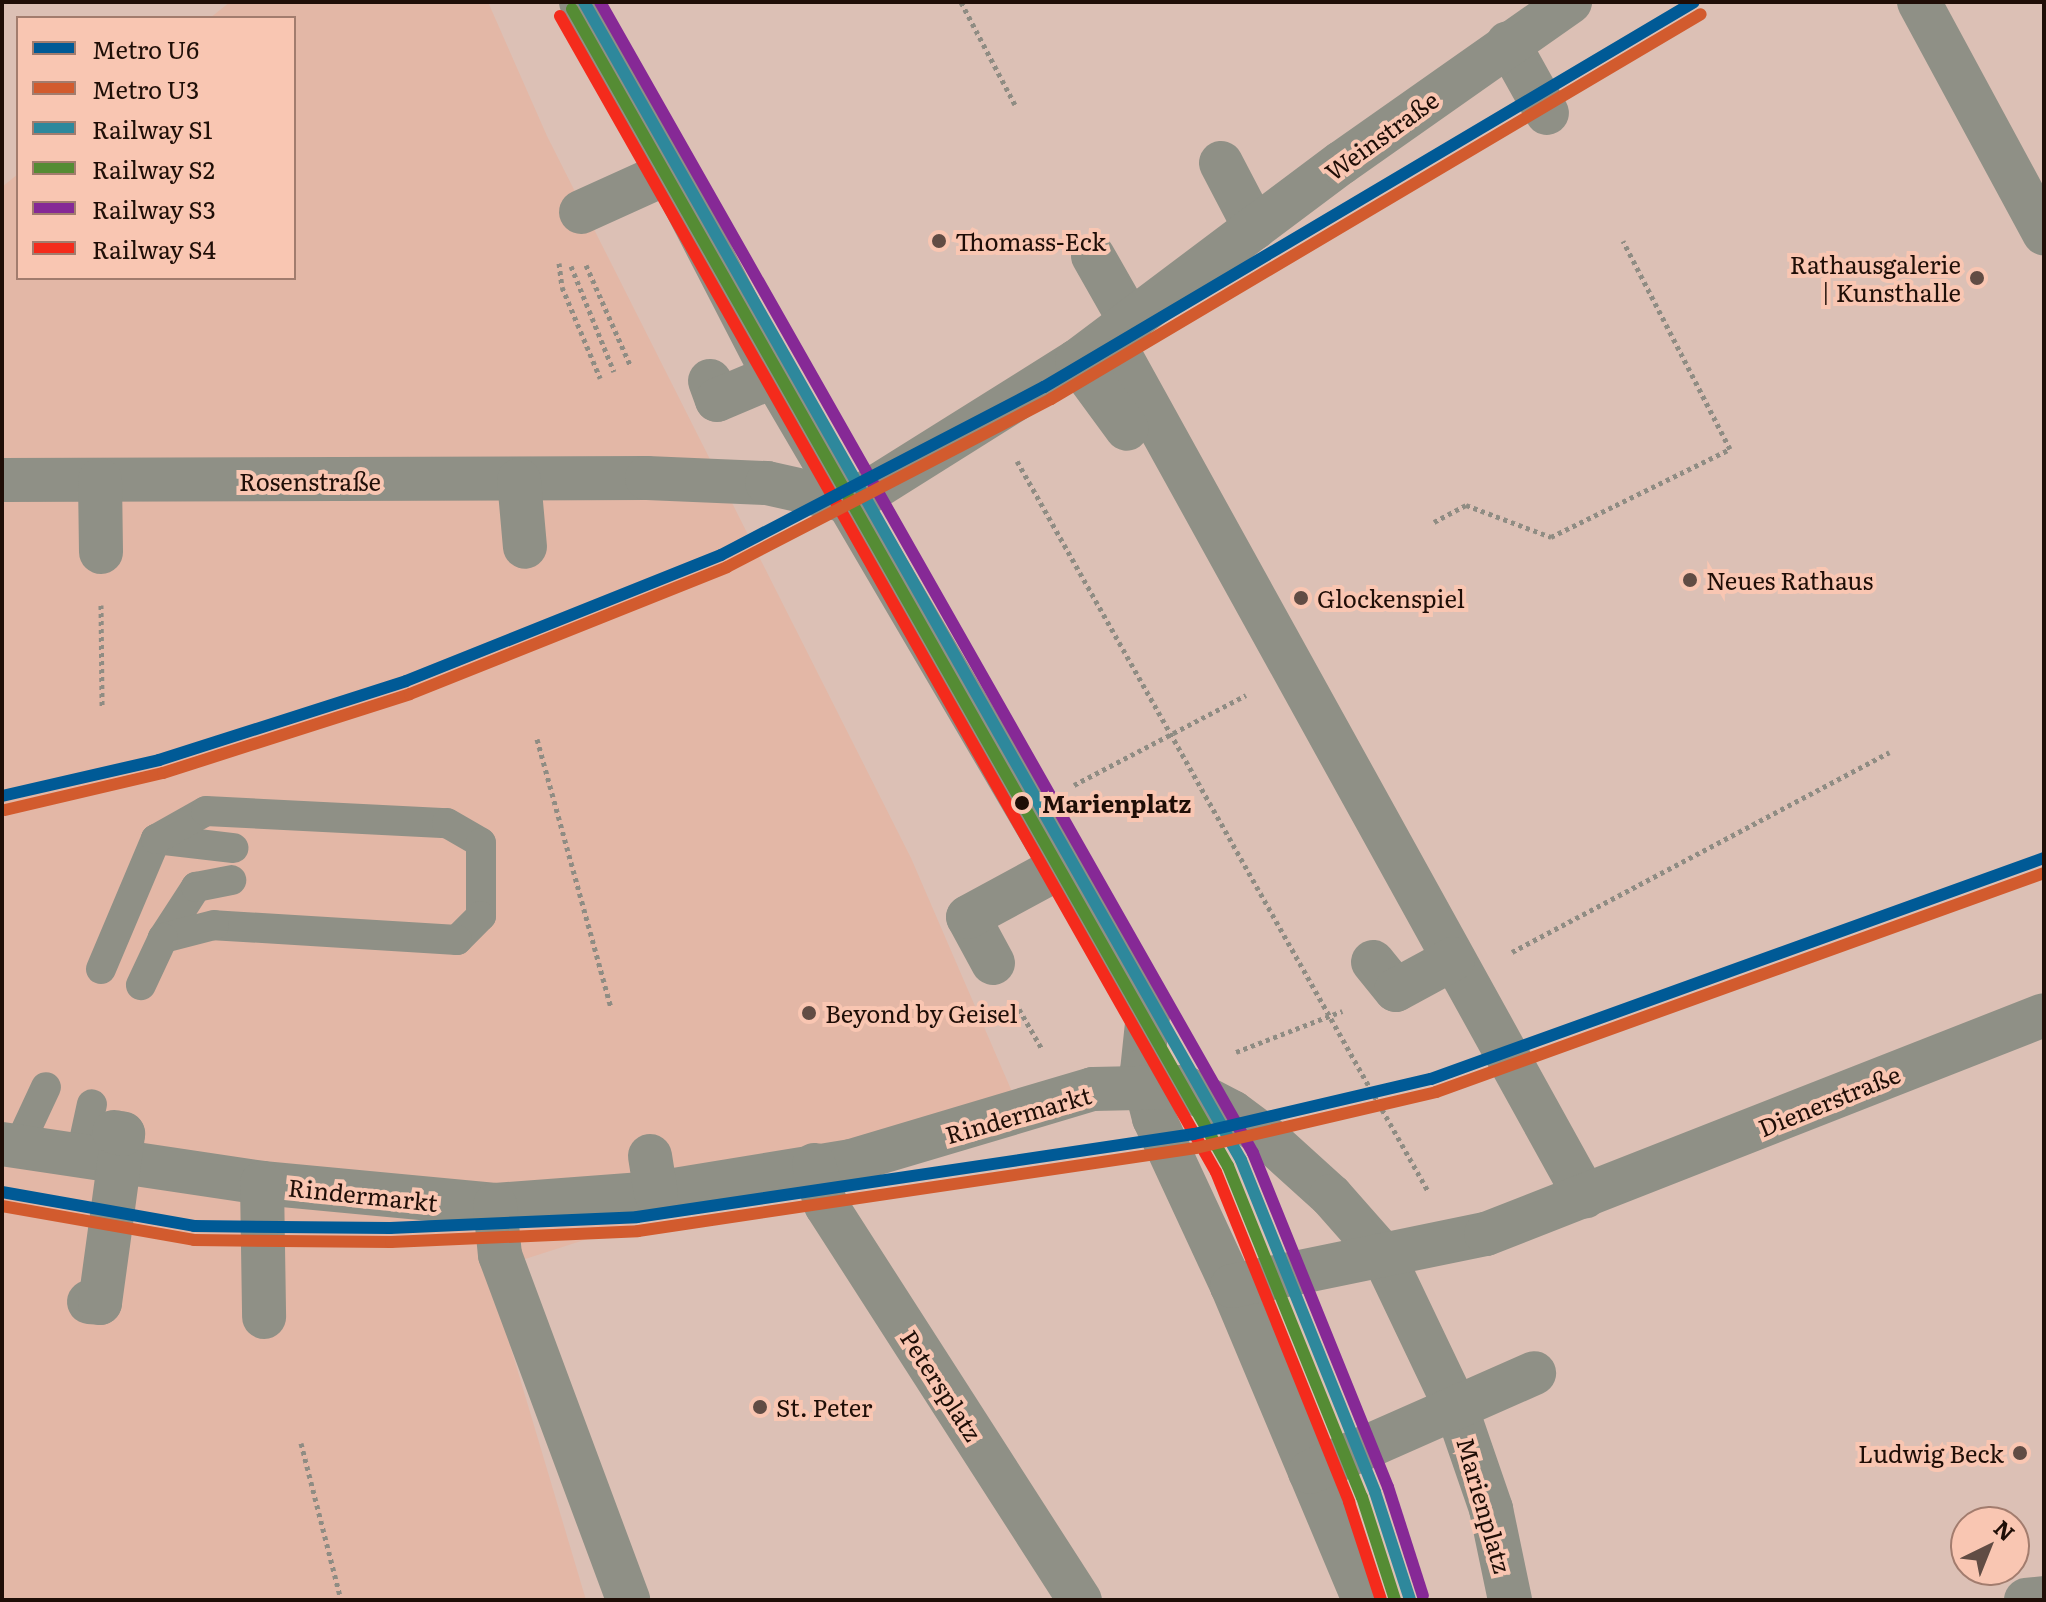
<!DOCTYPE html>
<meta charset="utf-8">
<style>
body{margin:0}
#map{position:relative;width:2046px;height:1602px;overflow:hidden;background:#dcc0b5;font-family:Literata,serif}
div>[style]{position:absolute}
.built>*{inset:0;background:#e3b7a6}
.path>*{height:5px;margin-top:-2.5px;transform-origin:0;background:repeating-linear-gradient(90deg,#8f8c83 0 4px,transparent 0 8px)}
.lane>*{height:30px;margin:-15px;padding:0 15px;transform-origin:15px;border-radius:15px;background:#8f9086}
.street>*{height:44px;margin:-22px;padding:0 22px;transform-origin:22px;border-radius:22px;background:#8f9086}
.rail-1>*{height:12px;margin:-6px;padding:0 6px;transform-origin:6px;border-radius:6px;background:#2e889c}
.rail-2>*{height:12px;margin:-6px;padding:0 6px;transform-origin:6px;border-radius:6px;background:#558c34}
.rail-3>*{height:12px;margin:-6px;padding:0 6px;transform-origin:6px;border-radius:6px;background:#862996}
.rail-4>*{height:12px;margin:-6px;padding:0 6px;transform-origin:6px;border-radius:6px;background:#f42b1c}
.metro-1>*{height:12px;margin:-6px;padding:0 6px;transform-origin:6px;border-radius:6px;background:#005a96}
.metro-2>*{height:12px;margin:-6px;padding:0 6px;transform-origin:6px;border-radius:6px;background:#d25b2e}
.dots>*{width:22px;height:22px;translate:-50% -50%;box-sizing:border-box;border:4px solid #f9c6b2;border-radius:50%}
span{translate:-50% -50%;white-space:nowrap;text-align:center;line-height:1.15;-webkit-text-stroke:8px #f9c6b2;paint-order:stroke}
.street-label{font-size:24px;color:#1f0e07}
.poi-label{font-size:24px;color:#1f0e07}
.left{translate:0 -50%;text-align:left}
.right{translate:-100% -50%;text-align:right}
.stop-label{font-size:24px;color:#1f0e07;font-weight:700}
.frame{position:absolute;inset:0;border:4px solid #1f0e07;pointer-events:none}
.legend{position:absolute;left:16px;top:16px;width:280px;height:264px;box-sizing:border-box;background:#f9c6b2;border:2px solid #a27c6e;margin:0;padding:10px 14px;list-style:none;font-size:24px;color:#1f0e07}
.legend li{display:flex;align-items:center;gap:16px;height:40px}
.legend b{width:40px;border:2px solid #a27c6e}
.north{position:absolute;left:1950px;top:1506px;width:80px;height:80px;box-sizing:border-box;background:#f9c6b2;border:2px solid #a27c6e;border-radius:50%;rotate:43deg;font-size:22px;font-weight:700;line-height:32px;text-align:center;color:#1f0e07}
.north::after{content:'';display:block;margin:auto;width:28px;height:36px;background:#614c44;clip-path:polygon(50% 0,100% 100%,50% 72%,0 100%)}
</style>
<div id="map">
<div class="built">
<div style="clip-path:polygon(230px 2px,488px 2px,547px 136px,911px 858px,1016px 1101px,488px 1271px,586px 1600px,2px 1600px,2px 187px,18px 174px,18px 278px,294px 278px,294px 18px,210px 18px)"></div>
</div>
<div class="path">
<div style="left:961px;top:2px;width:116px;rotate:62.3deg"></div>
<div style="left:559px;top:263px;width:24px;rotate:83deg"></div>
<div style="left:562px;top:287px;width:99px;rotate:67.3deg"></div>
<div style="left:586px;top:265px;width:111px;rotate:66.2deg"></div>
<div style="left:571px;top:266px;width:114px;rotate:67.9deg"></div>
<div style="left:1017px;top:461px;width:838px;rotate:60.62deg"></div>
<div style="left:1434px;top:522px;width:36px;rotate:-28deg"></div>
<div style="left:1466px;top:505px;width:91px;rotate:20.6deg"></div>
<div style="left:1551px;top:537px;width:199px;rotate:-26.2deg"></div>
<div style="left:1730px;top:449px;width:234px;rotate:-117.2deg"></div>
<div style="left:101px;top:605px;width:103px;rotate:89.4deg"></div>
<div style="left:537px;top:739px;width:279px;rotate:74.6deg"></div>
<div style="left:1074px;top:785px;width:194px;rotate:-27.6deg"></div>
<div style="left:1512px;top:952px;width:427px;rotate:-27.9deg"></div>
<div style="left:1019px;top:1009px;width:46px;rotate:60.1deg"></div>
<div style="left:1236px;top:1052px;width:114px;rotate:-21.1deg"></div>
<div style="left:301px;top:1443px;width:162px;rotate:75.7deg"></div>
</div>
<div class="lane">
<div style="left:156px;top:839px;width:78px;rotate:6.7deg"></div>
<div style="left:163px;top:938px;width:61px;rotate:-57.1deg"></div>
<div style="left:196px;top:887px;width:36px;rotate:-11deg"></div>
<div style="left:101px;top:969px;width:141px;rotate:-67.1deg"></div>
<div style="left:156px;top:839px;width:57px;rotate:-29.2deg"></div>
<div style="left:206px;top:811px;width:241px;rotate:2.9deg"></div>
<div style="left:447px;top:823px;width:39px;rotate:30deg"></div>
<div style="left:481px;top:843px;width:73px;rotate:90deg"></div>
<div style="left:481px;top:916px;width:34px;rotate:135deg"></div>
<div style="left:457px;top:940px;width:243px;rotate:-176.5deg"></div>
<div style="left:214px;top:925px;width:53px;rotate:165.7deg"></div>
<div style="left:163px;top:938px;width:52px;rotate:115.1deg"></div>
<div style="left:18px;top:1147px;width:66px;rotate:-65deg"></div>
<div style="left:80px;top:1159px;width:56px;rotate:-77.7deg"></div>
</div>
<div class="street">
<div style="left:581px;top:2px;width:421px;rotate:62.7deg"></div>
<div style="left:774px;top:376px;width:740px;rotate:59.62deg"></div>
<div style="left:1148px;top:1014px;width:57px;rotate:96deg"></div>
<div style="left:1142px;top:1071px;width:49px;rotate:75.7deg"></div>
<div style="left:1154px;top:1118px;width:185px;rotate:65.1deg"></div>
<div style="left:1232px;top:1286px;width:341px;rotate:67.2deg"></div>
<div style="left:1919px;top:2px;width:263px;rotate:61.6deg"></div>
<div style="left:1508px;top:43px;width:80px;rotate:60.9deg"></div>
<div style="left:1221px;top:163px;width:73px;rotate:62.4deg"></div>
<div style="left:581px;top:212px;width:97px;rotate:-24.4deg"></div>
<div style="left:1093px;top:256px;width:77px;rotate:60.4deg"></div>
<div style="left:1110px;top:337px;width:982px;rotate:61.06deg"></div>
<div style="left:1077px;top:361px;width:84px;rotate:53.7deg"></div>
<div style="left:710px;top:381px;width:20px;rotate:70deg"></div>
<div style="left:717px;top:400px;width:62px;rotate:-22.8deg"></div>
<div style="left:2px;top:480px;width:645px;rotate:-0.18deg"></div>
<div style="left:647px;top:478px;width:120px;rotate:2.4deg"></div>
<div style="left:767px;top:483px;width:87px;rotate:12.6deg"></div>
<div style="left:100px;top:480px;width:72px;rotate:89.2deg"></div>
<div style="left:519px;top:480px;width:67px;rotate:84.9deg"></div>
<div style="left:852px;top:502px;width:266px;rotate:-32.1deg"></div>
<div style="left:1077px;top:361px;width:330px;rotate:-36.9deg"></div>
<div style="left:1341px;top:163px;width:280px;rotate:-35.1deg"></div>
<div style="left:1373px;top:962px;width:36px;rotate:51deg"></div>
<div style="left:1396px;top:990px;width:65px;rotate:-28.5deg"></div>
<div style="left:993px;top:963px;width:52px;rotate:-118.5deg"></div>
<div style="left:968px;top:917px;width:109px;rotate:-28.4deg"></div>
<div style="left:2px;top:1144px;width:263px;rotate:8.5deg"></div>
<div style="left:262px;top:1183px;width:234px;rotate:5.4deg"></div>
<div style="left:495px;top:1205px;width:161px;rotate:-4.3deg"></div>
<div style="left:656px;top:1193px;width:198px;rotate:-9.3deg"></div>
<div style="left:851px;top:1161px;width:252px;rotate:-16.6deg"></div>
<div style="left:1093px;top:1089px;width:91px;rotate:-1.3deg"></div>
<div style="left:1184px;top:1087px;width:54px;rotate:27.5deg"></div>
<div style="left:1232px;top:1112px;width:44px;rotate:36.6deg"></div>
<div style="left:1267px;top:1138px;width:86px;rotate:42.2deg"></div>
<div style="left:1331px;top:1196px;width:79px;rotate:48.6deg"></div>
<div style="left:1383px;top:1255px;width:172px;rotate:64.5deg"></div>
<div style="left:1457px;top:1410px;width:105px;rotate:71deg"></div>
<div style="left:1491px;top:1509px;width:93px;rotate:78.2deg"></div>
<div style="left:650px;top:1156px;width:37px;rotate:81deg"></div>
<div style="left:814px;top:1165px;width:42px;rotate:73.3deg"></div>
<div style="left:826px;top:1205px;width:470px;rotate:57.3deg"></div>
<div style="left:262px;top:1183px;width:134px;rotate:89.1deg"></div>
<div style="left:495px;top:1205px;width:50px;rotate:84.3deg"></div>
<div style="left:500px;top:1255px;width:368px;rotate:69.6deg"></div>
<div style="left:1232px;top:1286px;width:259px;rotate:-11.6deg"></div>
<div style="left:1486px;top:1234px;width:599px;rotate:-21.43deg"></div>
<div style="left:89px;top:1302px;width:11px;rotate:5deg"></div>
<div style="left:100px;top:1303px;width:171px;rotate:-82.2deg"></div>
<div style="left:123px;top:1134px;width:9px;rotate:-167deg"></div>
<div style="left:1310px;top:1472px;width:245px;rotate:-23.8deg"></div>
<div style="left:2026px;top:1600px;width:18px;rotate:-6deg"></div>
</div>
<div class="rail-1">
<div style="left:584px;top:2px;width:1331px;rotate:60.43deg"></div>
<div style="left:1241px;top:1160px;width:358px;rotate:68deg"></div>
<div style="left:1375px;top:1492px;width:114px;rotate:72deg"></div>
</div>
<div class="rail-2">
<div style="left:572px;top:9px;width:1330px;rotate:60.45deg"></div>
<div style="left:1228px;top:1166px;width:357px;rotate:68deg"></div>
<div style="left:1362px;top:1497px;width:108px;rotate:72.2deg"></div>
</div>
<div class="rail-3">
<div style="left:600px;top:2px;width:1323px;rotate:60.43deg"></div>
<div style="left:1253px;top:1153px;width:360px;rotate:68deg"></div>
<div style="left:1388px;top:1487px;width:114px;rotate:72.2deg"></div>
</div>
<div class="rail-4">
<div style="left:560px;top:16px;width:1329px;rotate:60.43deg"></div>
<div style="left:1216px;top:1172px;width:356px;rotate:68deg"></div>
<div style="left:1349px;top:1502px;width:103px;rotate:71.9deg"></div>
</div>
<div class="metro-1">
<div style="left:2px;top:796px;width:161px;rotate:-12.9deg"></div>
<div style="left:159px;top:760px;width:259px;rotate:-17.7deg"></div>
<div style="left:406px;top:681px;width:339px;rotate:-21.8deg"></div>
<div style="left:721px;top:555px;width:364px;rotate:-27.5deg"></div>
<div style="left:1044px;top:387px;width:755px;rotate:-30.64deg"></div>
<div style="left:2px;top:1192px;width:195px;rotate:10deg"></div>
<div style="left:194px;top:1226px;width:196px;rotate:0.6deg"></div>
<div style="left:390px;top:1228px;width:247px;rotate:-2.5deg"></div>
<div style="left:637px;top:1217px;width:563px;rotate:-8.48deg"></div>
<div style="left:1194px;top:1134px;width:243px;rotate:-13.1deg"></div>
<div style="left:1431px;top:1079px;width:652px;rotate:-19.83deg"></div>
</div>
<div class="metro-2">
<div style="left:5px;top:810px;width:162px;rotate:-13.2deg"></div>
<div style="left:163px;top:773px;width:259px;rotate:-17.7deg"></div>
<div style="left:410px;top:694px;width:341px;rotate:-21.8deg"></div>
<div style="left:727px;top:567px;width:365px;rotate:-27.4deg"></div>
<div style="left:1051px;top:399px;width:755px;rotate:-30.64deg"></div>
<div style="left:2px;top:1206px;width:195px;rotate:10deg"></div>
<div style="left:194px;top:1240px;width:197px;rotate:0.6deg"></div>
<div style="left:391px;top:1242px;width:247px;rotate:-2.5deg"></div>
<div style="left:638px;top:1231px;width:564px;rotate:-8.46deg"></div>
<div style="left:1196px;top:1148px;width:246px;rotate:-13.1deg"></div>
<div style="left:1436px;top:1092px;width:646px;rotate:-19.81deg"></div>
</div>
<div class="dots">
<div style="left:939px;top:241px;background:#614c44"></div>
<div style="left:1977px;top:278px;background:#614c44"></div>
<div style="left:1690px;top:580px;background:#614c44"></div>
<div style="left:1301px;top:598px;background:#614c44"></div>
<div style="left:1022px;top:803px;background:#1f0e07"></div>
<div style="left:809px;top:1013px;background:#614c44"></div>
<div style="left:760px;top:1407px;background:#614c44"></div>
<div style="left:2020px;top:1453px;background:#614c44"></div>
</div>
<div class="street-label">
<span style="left:1381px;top:135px;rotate:-36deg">Weinstraße</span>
<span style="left:310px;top:481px">Rosenstraße</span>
<span style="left:1829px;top:1100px;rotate:-22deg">Dienerstraße</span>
<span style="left:1018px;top:1114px;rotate:-16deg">Rindermarkt</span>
<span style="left:363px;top:1194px;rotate:6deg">Rindermarkt</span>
<span style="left:942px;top:1385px;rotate:57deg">Petersplatz</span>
<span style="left:1485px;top:1505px;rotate:74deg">Marienplatz</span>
</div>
<div class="poi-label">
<span class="left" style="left:955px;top:241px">Thomass-Eck</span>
<span class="right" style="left:1961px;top:278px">Rathausgalerie<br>| Kunsthalle</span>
<span class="left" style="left:1706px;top:580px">Neues Rathaus</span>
<span class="left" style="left:1317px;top:598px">Glockenspiel</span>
<span class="left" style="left:825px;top:1013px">Beyond by Geisel</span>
<span class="left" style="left:776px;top:1407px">St. Peter</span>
<span class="right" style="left:2004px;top:1453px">Ludwig Beck</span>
</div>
<div class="stop-label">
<span class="left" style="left:1042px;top:803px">Marienplatz</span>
</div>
<div class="frame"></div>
<ul class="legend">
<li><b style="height:10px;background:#005a96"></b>Metro U6</li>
<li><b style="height:10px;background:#d25b2e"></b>Metro U3</li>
<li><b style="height:10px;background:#2e889c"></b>Railway S1</li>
<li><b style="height:10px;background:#558c34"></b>Railway S2</li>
<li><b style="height:10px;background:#862996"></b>Railway S3</li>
<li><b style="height:10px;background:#f42b1c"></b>Railway S4</li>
</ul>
<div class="north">N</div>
</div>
